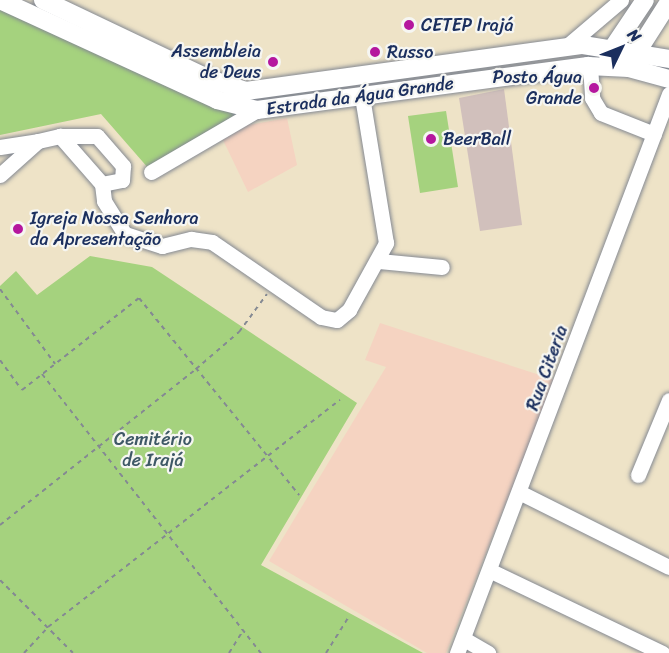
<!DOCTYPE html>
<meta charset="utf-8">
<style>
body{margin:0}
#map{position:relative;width:669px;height:653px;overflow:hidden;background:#eee3c7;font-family:Sriracha,sans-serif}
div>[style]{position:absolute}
.built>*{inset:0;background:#f5d3c1}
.industrial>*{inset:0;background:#d1c0bc}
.green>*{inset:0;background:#a5d27e}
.path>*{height:2px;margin-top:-1px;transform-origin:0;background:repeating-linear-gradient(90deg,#848992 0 4.5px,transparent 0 9px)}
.roads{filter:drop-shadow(0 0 2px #848992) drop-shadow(0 0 2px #848992)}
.minor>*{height:15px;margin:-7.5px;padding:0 7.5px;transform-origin:7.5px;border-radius:7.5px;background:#fff}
.major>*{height:18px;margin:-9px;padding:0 9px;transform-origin:9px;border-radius:9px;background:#fff}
.dots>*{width:16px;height:16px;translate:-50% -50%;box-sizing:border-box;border:3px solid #f6f6f2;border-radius:50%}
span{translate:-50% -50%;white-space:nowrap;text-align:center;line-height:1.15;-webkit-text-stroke:4.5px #f6f6f2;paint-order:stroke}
.poi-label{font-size:18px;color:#1b2f5e}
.left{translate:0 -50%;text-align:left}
.right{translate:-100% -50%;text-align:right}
.street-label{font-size:18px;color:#1b2f5e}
.park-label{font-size:18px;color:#3e5866}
.north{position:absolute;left:591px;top:18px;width:60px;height:60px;-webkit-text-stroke:4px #f6f6f2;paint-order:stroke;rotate:47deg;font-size:16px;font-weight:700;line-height:24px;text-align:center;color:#1b2f5e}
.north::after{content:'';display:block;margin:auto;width:21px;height:27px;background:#1b2f5e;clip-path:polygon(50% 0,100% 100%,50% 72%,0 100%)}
</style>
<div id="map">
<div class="built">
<div style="clip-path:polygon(287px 118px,297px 165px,248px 192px,223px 140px,248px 125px)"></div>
<div style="clip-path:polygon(380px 323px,555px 380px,446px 653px,427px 653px,269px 561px,386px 367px,365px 360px)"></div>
</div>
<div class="industrial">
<div style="clip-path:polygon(504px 89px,522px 225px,480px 231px,459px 98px)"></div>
</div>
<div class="green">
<div style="clip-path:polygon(0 3px,253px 111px,149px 169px,101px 114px,0 135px)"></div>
<div style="clip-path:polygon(446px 111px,458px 187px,420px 193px,408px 116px)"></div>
<div style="clip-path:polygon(90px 256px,152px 267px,357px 403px,261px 565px,423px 653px,0 653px,0 286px,16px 271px,37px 295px)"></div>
</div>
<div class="path">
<div style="left:0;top:289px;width:93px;rotate:53.7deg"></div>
<div style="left:0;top:360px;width:37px;rotate:54deg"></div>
<div style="left:22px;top:390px;width:149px;rotate:-38.2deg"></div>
<div style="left:139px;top:298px;width:254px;rotate:50.9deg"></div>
<div style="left:42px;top:374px;width:355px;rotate:51.9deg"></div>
<div style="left:0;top:525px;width:251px;rotate:-38.5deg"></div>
<div style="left:196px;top:369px;width:57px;rotate:-40.7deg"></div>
<div style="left:239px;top:332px;width:47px;rotate:-53.6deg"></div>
<div style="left:0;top:580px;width:103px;rotate:45deg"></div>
<div style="left:24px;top:653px;width:35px;rotate:-47deg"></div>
<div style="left:48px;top:627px;width:370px;rotate:-37.9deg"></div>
<div style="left:229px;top:653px;width:26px;rotate:-58deg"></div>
<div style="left:326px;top:653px;width:41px;rotate:-57.8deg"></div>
</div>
<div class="roads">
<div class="minor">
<div style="left:567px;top:46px;width:71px;rotate:-40.4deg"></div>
<div style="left:590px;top:66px;width:32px;rotate:86deg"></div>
<div style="left:592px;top:98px;width:17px;rotate:59deg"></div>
<div style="left:601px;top:113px;width:57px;rotate:21.6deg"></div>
<div style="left:38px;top:141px;width:23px;rotate:-13deg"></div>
<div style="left:60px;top:136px;width:37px"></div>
<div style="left:97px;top:136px;width:40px;rotate:49deg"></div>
<div style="left:123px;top:166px;width:14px;rotate:94deg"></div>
<div style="left:122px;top:180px;width:20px;rotate:169deg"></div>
<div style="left:102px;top:184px;width:64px;rotate:-131.2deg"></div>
<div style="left:0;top:147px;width:38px;rotate:-9deg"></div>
<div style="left:38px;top:141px;width:51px;rotate:138.2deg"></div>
<div style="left:151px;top:172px;width:123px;rotate:-30.3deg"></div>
<div style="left:102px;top:184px;width:17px;rotate:83deg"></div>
<div style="left:104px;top:201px;width:39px;rotate:58deg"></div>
<div style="left:125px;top:234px;width:39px;rotate:18deg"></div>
<div style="left:162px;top:246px;width:30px;rotate:-14deg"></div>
<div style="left:191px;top:239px;width:21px;rotate:8deg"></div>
<div style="left:212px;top:242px;width:132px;rotate:34.5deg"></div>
<div style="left:321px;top:317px;width:16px;rotate:11deg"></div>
<div style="left:337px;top:320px;width:16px;rotate:-40deg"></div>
<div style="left:349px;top:310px;width:77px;rotate:-61.1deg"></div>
<div style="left:386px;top:243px;width:149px;rotate:-99.3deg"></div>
<div style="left:379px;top:261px;width:63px;rotate:5.4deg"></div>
<div style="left:638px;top:475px;width:81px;rotate:-67.5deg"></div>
<div style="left:521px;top:493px;width:165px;rotate:26.6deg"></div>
<div style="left:491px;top:571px;width:190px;rotate:25.6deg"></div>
<div style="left:464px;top:639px;width:28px;rotate:30deg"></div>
<div style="left:457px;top:653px;width:598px;rotate:-69.23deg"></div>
</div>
<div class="major">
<div style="left:0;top:0;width:239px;rotate:24.7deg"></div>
<div style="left:217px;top:100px;width:41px;rotate:14deg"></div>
<div style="left:257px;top:110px;width:334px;rotate:-7.6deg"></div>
<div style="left:588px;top:66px;width:41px;rotate:2.8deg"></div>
<div style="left:629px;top:68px;width:41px;rotate:15.4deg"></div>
<div style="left:43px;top:0;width:182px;rotate:25.4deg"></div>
<div style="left:207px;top:78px;width:41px;rotate:18.4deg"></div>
<div style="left:246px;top:91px;width:340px;rotate:-7.8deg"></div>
<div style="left:583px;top:45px;width:87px;rotate:9.2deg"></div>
<div style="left:608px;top:55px;width:66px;rotate:-56.1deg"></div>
<div style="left:632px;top:60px;width:69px;rotate:-57.5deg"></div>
</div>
</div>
<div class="dots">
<div style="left:409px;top:25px;background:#b5179e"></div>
<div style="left:375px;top:52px;background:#b5179e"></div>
<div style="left:273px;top:62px;background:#b5179e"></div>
<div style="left:594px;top:88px;background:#b5179e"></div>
<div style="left:431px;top:139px;background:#b5179e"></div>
<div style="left:18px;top:229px;background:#b5179e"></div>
</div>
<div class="poi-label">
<span class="left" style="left:421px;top:25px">CETEP Irajá</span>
<span class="right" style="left:261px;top:62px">Assembleia<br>de Deus</span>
<span class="left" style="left:387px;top:52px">Russo</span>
<span class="right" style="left:582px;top:88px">Posto Água<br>Grande</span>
<span class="left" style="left:443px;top:139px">BeerBall</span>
<span class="left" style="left:30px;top:229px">Igreja Nossa Senhora<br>da Apresentação</span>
</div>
<div class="street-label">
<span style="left:360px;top:96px;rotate:-8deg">Estrada da Água Grande</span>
<span style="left:547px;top:368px;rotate:-70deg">Rua Citeria</span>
</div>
<div class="park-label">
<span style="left:153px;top:450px">Cemitério<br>de Irajá</span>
</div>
<div class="north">N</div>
</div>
